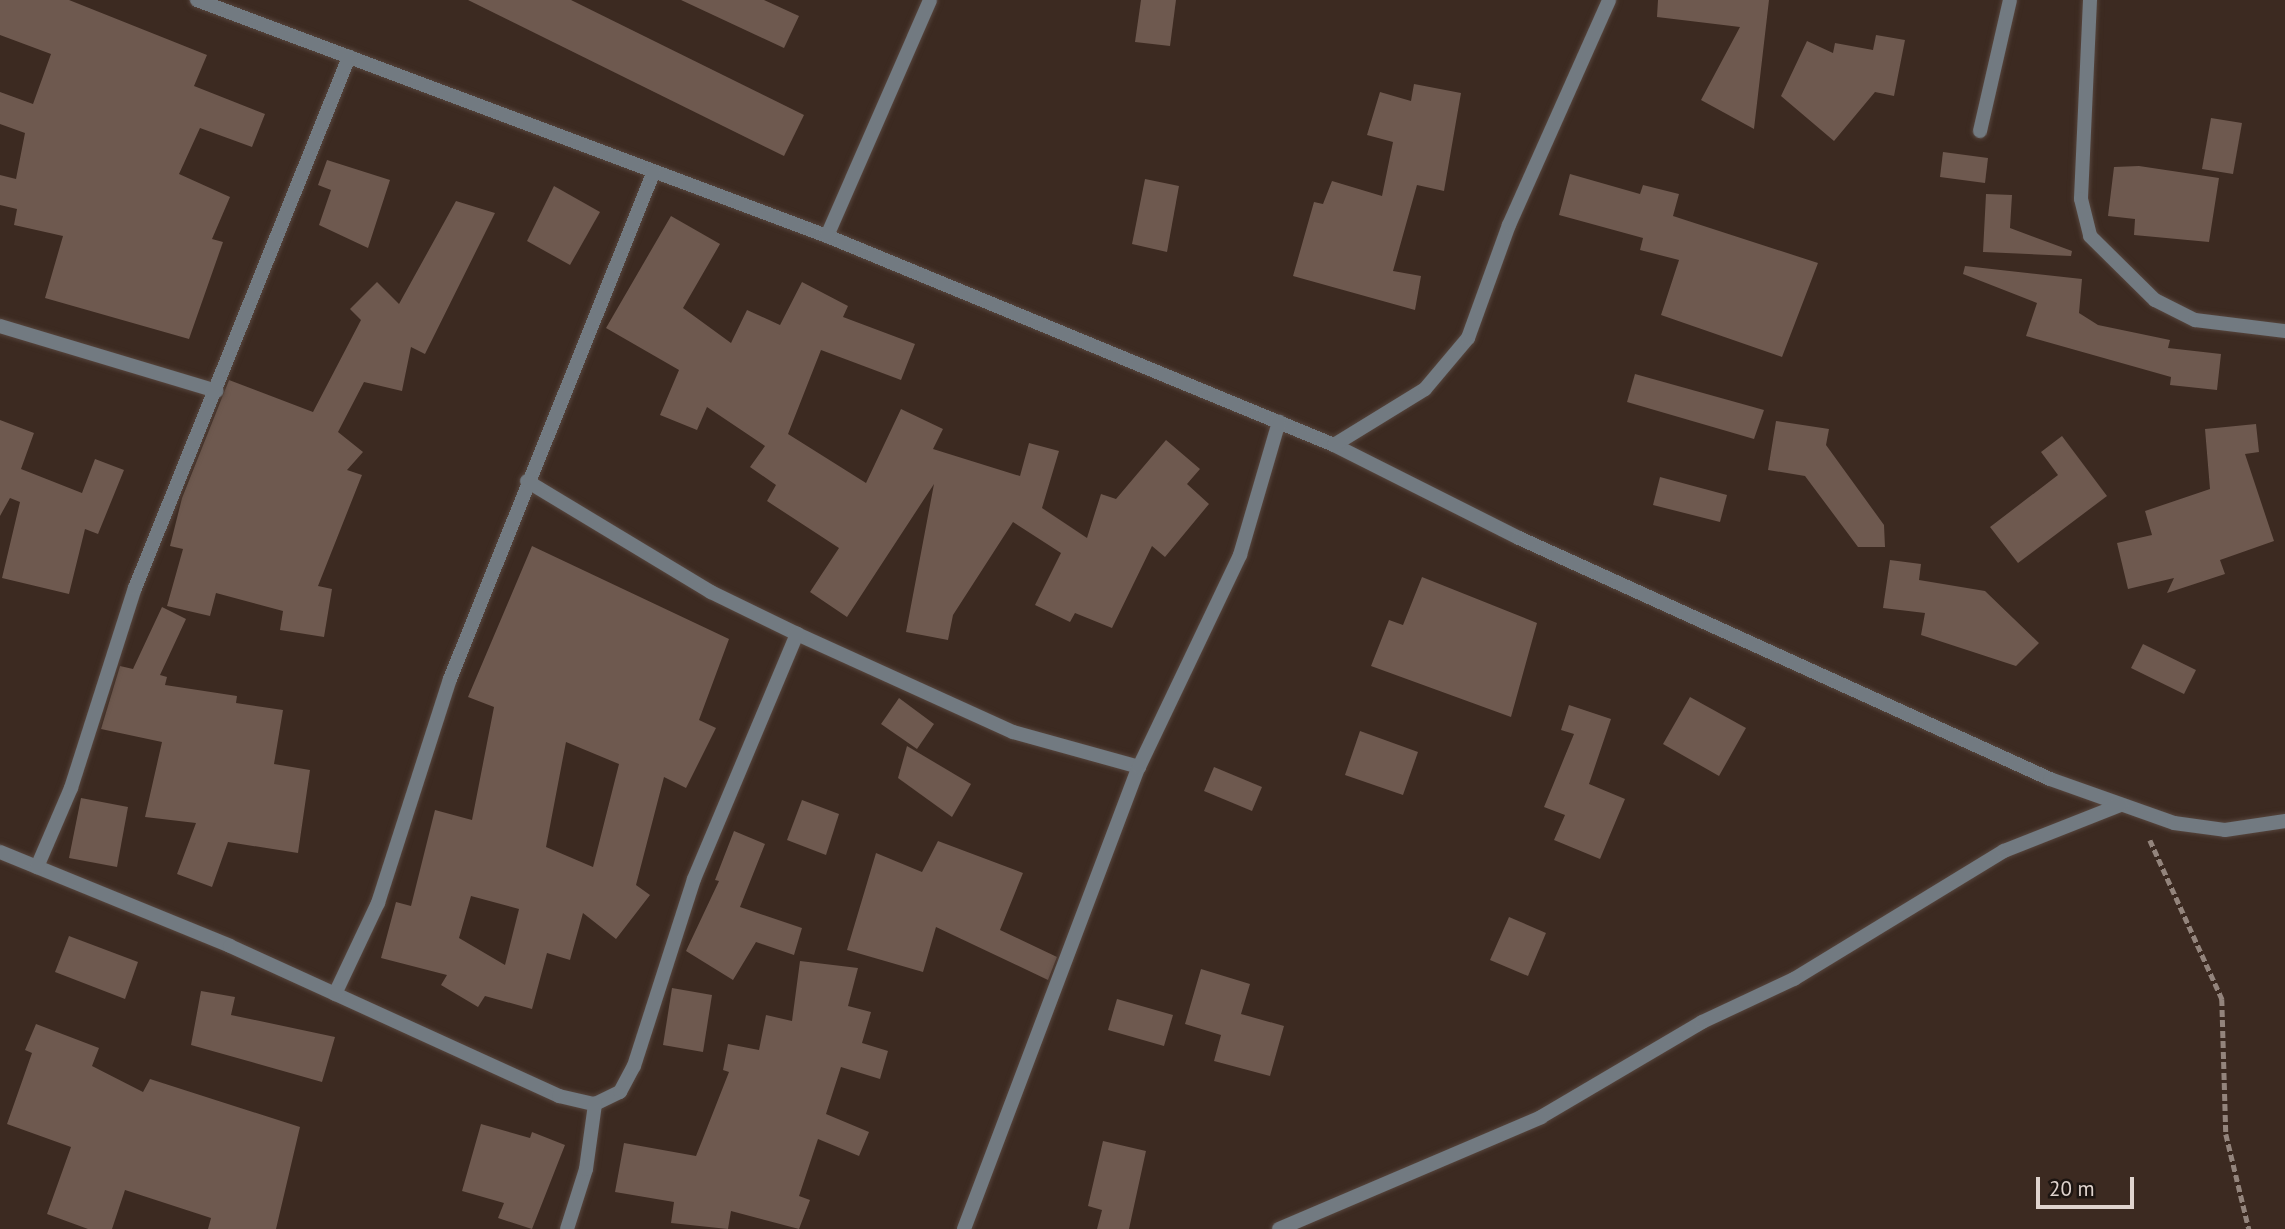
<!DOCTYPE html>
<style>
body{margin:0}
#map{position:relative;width:2285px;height:1229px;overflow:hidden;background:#3c2a21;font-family:"PT Sans",sans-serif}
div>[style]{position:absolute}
.building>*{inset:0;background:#6e594f}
.path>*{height:4.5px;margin-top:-2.25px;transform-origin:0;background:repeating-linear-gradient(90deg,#93847c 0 7px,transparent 0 10.5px)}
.roads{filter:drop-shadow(0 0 2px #56453d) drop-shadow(0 0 2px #56453d)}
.minor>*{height:14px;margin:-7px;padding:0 7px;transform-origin:7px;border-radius:7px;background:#727a81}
span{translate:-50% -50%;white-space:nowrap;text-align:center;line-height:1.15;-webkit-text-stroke:6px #1d1511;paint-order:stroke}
.scale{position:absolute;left:2036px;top:1177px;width:98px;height:32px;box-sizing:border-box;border:4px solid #e0d4ce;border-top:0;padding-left:9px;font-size:21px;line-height:24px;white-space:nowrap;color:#e0d4ce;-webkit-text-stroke:5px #1d1511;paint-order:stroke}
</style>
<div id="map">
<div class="building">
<div style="clip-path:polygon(0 0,69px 0,207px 55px,194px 86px,265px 114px,252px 147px,200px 128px,179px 174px,230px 197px,212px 239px,223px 242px,189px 339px,45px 298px,63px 236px,14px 225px,17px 209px,0 205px,0 175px,16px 179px,25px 133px,0 124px,0 92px,33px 104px,51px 54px,0 35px)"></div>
<div style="clip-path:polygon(468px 0,571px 0,804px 115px,784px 156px)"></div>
<div style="clip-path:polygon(681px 0,764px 0,799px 16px,784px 48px)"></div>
<div style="clip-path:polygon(1141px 0,1176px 0,1170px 46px,1135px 42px)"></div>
<div style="clip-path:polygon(1658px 0,1769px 0,1754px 129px,1701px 100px,1740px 27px,1657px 17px)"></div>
<div style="clip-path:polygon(1876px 35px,1905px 40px,1894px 96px,1875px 92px,1834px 141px,1781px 96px,1807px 41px,1833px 53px,1835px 43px,1873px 50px)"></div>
<div style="clip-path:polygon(1414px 84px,1461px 93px,1444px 191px,1417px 185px,1393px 271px,1421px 276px,1415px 310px,1293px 276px,1314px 202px,1323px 204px,1332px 181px,1382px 196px,1393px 142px,1367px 135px,1380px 92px,1411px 101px)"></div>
<div style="clip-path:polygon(2211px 118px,2242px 123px,2233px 174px,2202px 169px)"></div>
<div style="clip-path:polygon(1943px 152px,1988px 158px,1985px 183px,1940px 177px)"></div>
<div style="clip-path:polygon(327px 160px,390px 180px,368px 248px,319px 225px,331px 190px,318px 185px)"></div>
<div style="clip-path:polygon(2139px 166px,2219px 178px,2209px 242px,2134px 235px,2135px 219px,2108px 216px,2114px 167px)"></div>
<div style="clip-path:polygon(1570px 174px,1640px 194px,1643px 185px,1679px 194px,1673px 216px,1818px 263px,1782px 357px,1661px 315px,1679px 260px,1640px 250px,1643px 238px,1559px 215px)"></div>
<div style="clip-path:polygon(1145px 179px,1179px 186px,1167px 252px,1132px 244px)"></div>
<div style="clip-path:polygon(554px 186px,600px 212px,570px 265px,527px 241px)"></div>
<div style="clip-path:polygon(1986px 194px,2012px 195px,2010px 228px,2072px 251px,2071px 256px,1983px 252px)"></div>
<div style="clip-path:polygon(456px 201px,495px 213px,425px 354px,411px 347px,402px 391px,364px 382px,338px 432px,363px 452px,347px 470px,362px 475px,318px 586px,332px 589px,324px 637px,280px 630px,283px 611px,216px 593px,210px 616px,167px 606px,183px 549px,170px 546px,182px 498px,229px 380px,313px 412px,361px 320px,350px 309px,377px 282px,399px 304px)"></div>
<div style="clip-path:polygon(671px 216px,720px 244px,683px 308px,731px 343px,747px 310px,780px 325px,802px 282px,848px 306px,843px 317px,915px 344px,901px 380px,821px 350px,788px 434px,866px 483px,901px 409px,943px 429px,933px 449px,1020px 476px,1029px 443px,1059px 451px,1042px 508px,1087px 538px,1101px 494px,1116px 499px,1166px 440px,1200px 469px,1187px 484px,1209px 504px,1165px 557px,1152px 546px,1112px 628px,1075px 613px,1070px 622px,1035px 605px,1061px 553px,1013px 522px,953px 615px,948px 640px,906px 632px,934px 484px,847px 617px,810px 592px,839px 548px,767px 501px,776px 485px,750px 467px,765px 446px,707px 407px,697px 430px,660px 415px,679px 370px,606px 328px)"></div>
<div style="clip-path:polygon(1965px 266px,2082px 279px,2079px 313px,2098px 325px,2170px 340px,2168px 348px,2221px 354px,2217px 390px,2170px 385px,2171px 377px,2026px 336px,2037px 303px,1963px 274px)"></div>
<div style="clip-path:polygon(1635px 374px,1764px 410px,1754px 439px,1627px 402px)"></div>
<div style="clip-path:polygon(0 420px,34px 433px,21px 469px,82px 493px,95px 459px,124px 470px,98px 534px,85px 529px,69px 594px,2px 578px,20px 502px,10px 498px,0 516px)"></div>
<div style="clip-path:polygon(1776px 421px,1829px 429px,1826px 445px,1884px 525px,1885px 547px,1858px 547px,1805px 476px,1768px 470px)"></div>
<div style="clip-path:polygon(2256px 424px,2259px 452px,2245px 454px,2274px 541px,2220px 560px,2225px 574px,2167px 593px,2174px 578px,2128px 589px,2117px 543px,2152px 535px,2145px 511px,2210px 489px,2205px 429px)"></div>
<div style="clip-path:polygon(2062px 436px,2107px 496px,2018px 563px,1990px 527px,2058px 475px,2041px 452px)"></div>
<div style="clip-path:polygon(1660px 477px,1727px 495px,1720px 522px,1653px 505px)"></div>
<div style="clip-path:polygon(evenodd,532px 546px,729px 639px,699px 720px,716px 728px,686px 788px,664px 777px,636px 885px,650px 895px,616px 939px,583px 913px,570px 960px,547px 953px,532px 1009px,485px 996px,478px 1007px,441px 985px,447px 975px,381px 958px,396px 902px,411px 906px,435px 810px,472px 820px,494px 707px,468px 697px,532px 546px,566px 742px,619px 764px,593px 867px,546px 847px,566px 742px,532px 546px,471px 896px,519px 909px,505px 965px,459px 938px,471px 896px)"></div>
<div style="clip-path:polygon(1890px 560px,1921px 564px,1919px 580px,1985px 591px,2039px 643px,2016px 666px,1921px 635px,1925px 613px,1883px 608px)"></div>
<div style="clip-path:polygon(1422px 577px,1537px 623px,1511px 717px,1371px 666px,1389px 620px,1403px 625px)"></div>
<div style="clip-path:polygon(162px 607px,186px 619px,160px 675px,167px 677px,165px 685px,237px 696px,236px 703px,283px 710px,274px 764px,310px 770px,298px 853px,228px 842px,212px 887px,177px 874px,196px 823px,145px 817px,162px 742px,101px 729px,120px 666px,133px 669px)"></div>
<div style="clip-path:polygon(2143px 644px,2196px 670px,2184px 694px,2131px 668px)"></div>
<div style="clip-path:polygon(1690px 697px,1746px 728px,1719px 776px,1663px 744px)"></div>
<div style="clip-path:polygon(899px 698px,934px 724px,917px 749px,881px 724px)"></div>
<div style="clip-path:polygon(1569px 705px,1611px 719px,1589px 784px,1625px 799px,1600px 859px,1554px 840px,1565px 815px,1544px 807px,1574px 734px,1561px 730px)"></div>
<div style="clip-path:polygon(1360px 731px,1418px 752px,1403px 795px,1345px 775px)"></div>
<div style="clip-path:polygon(907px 746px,971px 784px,952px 817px,898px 778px)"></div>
<div style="clip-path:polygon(1214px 767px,1262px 787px,1252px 811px,1204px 791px)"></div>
<div style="clip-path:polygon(81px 798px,128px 807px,117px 867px,69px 858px)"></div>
<div style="clip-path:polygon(802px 800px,839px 814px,826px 855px,787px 840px)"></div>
<div style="clip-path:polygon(734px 831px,765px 844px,740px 907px,802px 928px,794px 955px,756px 942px,733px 980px,686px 951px,719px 881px,715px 880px)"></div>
<div style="clip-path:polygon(938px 841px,1023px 873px,1000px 930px,1057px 957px,1048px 980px,936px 927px,923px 972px,847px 950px,876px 853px,922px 872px)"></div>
<div style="clip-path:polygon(1509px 917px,1546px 933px,1528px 976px,1490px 960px)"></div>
<div style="clip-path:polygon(69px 936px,138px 962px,125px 999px,55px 972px)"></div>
<div style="clip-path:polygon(800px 961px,858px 968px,848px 1006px,871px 1012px,862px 1043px,888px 1051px,880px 1079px,841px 1067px,826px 1114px,869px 1132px,859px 1156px,818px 1139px,799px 1196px,810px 1200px,799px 1229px,731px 1211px,728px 1229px,671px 1223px,674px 1202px,615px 1192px,624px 1143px,696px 1156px,729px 1072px,723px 1070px,728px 1044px,759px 1050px,766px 1015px,792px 1021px)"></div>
<div style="clip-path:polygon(1201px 969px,1250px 984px,1241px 1014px,1284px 1026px,1270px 1076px,1214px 1061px,1221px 1035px,1185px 1024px)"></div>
<div style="clip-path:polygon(672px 988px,712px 995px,703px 1052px,663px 1045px)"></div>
<div style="clip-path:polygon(201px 991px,235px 997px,231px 1015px,335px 1037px,322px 1082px,191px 1045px)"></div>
<div style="clip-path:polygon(1117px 999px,1173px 1015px,1164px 1046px,1108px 1030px)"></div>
<div style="clip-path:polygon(36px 1024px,99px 1048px,92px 1066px,143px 1092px,150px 1079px,300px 1127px,276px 1229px,208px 1229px,211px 1218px,125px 1190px,112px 1229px,88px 1229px,47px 1214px,71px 1147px,7px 1124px,32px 1053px,25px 1050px)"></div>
<div style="clip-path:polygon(481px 1124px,530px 1138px,532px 1132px,565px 1145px,532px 1229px,498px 1218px,504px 1203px,462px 1191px)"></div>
<div style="clip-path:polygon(1103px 1141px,1146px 1151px,1129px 1229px,1097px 1229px,1102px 1210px,1088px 1206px)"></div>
</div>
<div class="path">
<div style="left:2150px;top:840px;width:175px;rotate:65.6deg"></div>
<div style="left:2222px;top:999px;width:135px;rotate:88.3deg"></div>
<div style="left:2226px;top:1134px;width:98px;rotate:76.4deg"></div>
</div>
<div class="roads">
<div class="minor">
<div style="left:197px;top:0;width:673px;rotate:20.54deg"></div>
<div style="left:827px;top:236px;width:548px;rotate:22.4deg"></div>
<div style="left:1334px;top:445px;width:207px;rotate:26.7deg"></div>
<div style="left:1519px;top:538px;width:583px;rotate:24.41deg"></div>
<div style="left:2050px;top:779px;width:132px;rotate:19.5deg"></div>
<div style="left:2174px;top:823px;width:51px;rotate:7.8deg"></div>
<div style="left:2225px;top:830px;width:61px;rotate:-8.5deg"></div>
<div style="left:2090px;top:0;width:199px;rotate:92.6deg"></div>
<div style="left:2081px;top:199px;width:38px;rotate:76deg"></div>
<div style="left:2090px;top:236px;width:91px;rotate:44.6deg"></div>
<div style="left:2155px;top:300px;width:45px;rotate:26.6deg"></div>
<div style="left:2195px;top:320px;width:91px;rotate:7deg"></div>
<div style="left:1980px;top:131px;width:134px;rotate:-77.1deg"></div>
<div style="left:827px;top:236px;width:257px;rotate:-66.4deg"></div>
<div style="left:0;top:326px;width:226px;rotate:16.7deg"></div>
<div style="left:1334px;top:445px;width:107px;rotate:-31.6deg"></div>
<div style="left:1425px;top:389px;width:67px;rotate:-49.9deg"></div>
<div style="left:1468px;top:338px;width:120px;rotate:-70.1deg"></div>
<div style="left:1509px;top:225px;width:246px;rotate:-66deg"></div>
<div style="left:527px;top:481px;width:215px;rotate:31.1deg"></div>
<div style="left:711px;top:592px;width:96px;rotate:26deg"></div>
<div style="left:797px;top:634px;width:237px;rotate:24.4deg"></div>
<div style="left:1013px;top:732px;width:131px;rotate:15.5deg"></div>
<div style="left:0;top:852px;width:248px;rotate:22.2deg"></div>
<div style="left:230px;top:946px;width:362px;rotate:24.5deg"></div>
<div style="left:559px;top:1096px;width:37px;rotate:13deg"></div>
<div style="left:595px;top:1104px;width:28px;rotate:-26deg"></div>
<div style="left:620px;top:1092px;width:30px;rotate:-62deg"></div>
<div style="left:634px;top:1066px;width:196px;rotate:-72.2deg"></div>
<div style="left:694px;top:879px;width:266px;rotate:-67.2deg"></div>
<div style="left:37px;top:867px;width:86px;rotate:-66.7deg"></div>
<div style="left:71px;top:788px;width:210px;rotate:-72.3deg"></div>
<div style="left:135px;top:588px;width:573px;rotate:-68.05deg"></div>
<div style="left:335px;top:994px;width:101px;rotate:-64.7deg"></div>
<div style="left:378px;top:903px;width:235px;rotate:-72.2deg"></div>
<div style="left:450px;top:679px;width:547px;rotate:-68.12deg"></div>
<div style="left:567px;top:1229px;width:63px;rotate:-72.4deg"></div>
<div style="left:586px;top:1169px;width:66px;rotate:-82.1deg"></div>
<div style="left:964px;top:1229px;width:494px;rotate:-69.3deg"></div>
<div style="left:1139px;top:767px;width:235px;rotate:-64.5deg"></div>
<div style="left:1240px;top:555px;width:139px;rotate:-73.7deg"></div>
<div style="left:1279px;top:1229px;width:285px;rotate:-23.1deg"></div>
<div style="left:1541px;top:1117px;width:187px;rotate:-30.5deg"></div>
<div style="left:1702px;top:1022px;width:102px;rotate:-25.1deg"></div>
<div style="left:1794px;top:979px;width:246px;rotate:-31.4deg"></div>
<div style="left:2004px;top:851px;width:125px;rotate:-21.6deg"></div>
</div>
</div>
<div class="scale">20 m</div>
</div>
